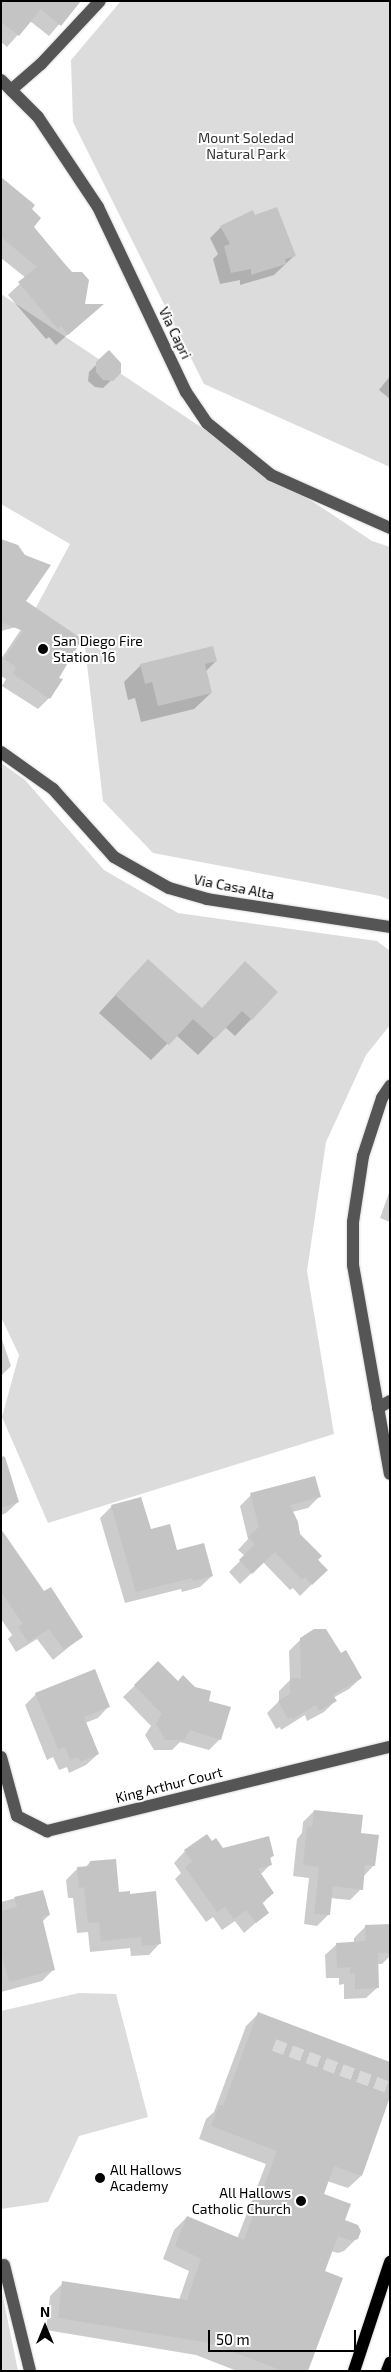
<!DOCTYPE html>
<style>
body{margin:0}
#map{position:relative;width:391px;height:2372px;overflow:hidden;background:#fff;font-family:"Exo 2",sans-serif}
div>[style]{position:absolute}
.green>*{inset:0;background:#dcdcdc}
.shadow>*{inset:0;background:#0003}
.building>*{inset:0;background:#c4c4c4}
.minor-tunnel>*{height:12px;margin-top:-6px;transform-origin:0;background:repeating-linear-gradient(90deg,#d9d9d9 0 12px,transparent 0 18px)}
.roads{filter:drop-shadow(0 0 1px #dbdbdb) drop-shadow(0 0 1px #dbdbdb)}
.minor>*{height:12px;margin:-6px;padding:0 6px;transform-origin:6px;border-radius:6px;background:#555}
.major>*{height:12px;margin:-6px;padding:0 6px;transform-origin:6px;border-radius:6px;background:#000}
.dots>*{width:14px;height:14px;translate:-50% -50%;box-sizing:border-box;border:2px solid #fff;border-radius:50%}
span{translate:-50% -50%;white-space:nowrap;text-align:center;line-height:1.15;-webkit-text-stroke:4px #fff;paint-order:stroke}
.park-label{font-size:14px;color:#333}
.street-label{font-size:14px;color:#000}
.poi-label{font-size:14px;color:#000}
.left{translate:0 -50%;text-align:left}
.right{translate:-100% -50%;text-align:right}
.frame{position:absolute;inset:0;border:2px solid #000;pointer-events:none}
.north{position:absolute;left:20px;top:2302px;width:50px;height:50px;-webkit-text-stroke:4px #fff;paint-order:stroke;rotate:0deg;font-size:14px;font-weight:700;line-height:20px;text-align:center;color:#000}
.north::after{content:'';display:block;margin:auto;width:18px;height:22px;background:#000;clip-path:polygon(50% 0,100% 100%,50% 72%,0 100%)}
.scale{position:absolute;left:208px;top:2330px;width:148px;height:22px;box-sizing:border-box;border:2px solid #000;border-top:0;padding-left:6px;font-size:15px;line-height:18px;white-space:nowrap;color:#000;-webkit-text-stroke:4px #fff;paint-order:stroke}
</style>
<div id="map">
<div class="green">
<div style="clip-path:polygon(121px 1px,390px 1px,390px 467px,204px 384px,73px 122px,71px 60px)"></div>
<div style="clip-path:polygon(1px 294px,372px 541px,390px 547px,390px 900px,380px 896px,153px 853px,103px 801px,85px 647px,26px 626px,70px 544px,1px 504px)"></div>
<div style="clip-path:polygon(1px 763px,25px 780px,104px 870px,178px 913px,377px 941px,390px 951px,390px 1025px,366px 1055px,326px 1142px,307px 1271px,334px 1434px,48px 1523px,2px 1417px,19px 1355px,1px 1317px)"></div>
<div style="clip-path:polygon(79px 1993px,116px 1994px,148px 2117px,79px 2136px,48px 2202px,1px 2209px,1px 2011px)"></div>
<div style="clip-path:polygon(1px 2287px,18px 2371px,1px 2371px)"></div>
</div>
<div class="shadow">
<div style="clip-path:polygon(1px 1px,79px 1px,49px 36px,30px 21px,7px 47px,1px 42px)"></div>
<div style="clip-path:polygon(1px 179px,30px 210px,32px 227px,84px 305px,101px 305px,56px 345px,49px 337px,46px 339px,8px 295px,26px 278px,1px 258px)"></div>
<div style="clip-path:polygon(254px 217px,294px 256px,274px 275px,240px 285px,240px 280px,220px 284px,213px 259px,218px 254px,210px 238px,221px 227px)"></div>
<div style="clip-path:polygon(109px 352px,120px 372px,103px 388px,95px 387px,88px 381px,89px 372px)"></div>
<div style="clip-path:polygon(390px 376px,390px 399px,379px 390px)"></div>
<div style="clip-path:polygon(1px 543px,57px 678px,49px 698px,38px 709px,2px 686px,6px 679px,1px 676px,1px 659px,24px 625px,1px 631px)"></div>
<div style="clip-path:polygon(216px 661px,206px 671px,211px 693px,194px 709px,141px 722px,135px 698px,128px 700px,124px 682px,141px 665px)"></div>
<div style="clip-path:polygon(132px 977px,201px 1009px,277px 992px,235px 1036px,225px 1027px,198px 1055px,176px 1035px,151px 1060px,99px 1013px)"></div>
<div style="clip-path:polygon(390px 1190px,390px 1222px,380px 1218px)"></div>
<div style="clip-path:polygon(1px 1337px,11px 1366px,1px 1376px)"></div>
<div style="clip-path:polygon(4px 1456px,18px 1502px,6px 1513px,1px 1515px,1px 1457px)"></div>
<div style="clip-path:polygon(251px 1495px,319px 1497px,308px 1508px,292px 1512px,299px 1535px,326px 1570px,300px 1596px,293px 1588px,290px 1590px,263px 1562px,240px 1584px,229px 1572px,245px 1556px,238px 1550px,248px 1539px,240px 1506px)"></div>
<div style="clip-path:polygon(112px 1506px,150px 1530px,212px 1576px,200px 1587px,182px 1592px,181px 1589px,125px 1603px,100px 1518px)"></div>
<div style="clip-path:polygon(1px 1541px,81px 1637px,53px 1660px,37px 1639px,16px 1652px,8px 1639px,12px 1635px,1px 1619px)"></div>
<div style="clip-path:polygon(301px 1639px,361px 1678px,349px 1689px,333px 1698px,335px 1701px,324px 1712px,307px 1721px,305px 1715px,281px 1730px,280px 1727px,276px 1729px,267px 1713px,279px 1701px,279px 1691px,290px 1680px,289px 1651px)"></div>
<div style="clip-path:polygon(158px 1663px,177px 1683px,208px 1701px,220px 1739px,209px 1750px,180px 1742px,172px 1750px,154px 1750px,145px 1735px,151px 1726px,123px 1697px)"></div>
<div style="clip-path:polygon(36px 1694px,109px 1706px,98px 1718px,85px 1723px,98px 1754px,86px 1765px,69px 1773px,67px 1767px,59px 1770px,53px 1757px,47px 1760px,25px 1705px)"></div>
<div style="clip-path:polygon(314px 1811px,374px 1865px,363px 1877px,361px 1889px,350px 1900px,330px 1898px,328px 1915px,317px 1926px,304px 1924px,309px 1878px,293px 1876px,297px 1839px,302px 1833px,303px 1822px)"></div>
<div style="clip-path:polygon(212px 1843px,222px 1849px,273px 1856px,269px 1859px,270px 1865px,260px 1875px,273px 1893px,262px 1904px,268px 1912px,244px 1933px,235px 1921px,222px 1930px,213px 1917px,206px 1922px,175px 1879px,181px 1873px,174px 1863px,185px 1851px)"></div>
<div style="clip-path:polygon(90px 1862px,160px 1943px,149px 1955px,131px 1956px,130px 1948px,90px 1952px,88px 1932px,77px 1933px,73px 1898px,68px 1898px,66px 1880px,78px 1868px,85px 1868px)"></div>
<div style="clip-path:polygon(42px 1891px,49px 1915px,42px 1922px,54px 1969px,42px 1981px,1px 1992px,1px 1902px)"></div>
<div style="clip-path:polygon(390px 1925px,390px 1956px,382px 1964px,377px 1964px,378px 1987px,366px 1998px,344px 1999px,344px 1984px,339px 1985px,339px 1978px,326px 1978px,325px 1955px,337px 1944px,354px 1943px,354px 1938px,366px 1926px)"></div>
<div style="clip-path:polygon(258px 2014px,361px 2176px,348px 2188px,327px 2181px,323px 2194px,357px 2238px,344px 2251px,338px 2253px,331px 2251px,323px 2272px,306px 2371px,237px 2371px,196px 2355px,46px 2330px,50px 2296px,63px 2283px,179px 2300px,189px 2271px,163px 2259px,174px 2230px,187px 2217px,237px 2239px,266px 2164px,199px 2139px,206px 2119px,214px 2112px,246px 2026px)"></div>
</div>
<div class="building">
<div style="clip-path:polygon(1px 1px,81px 1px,61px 26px,41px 9px,19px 36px,1px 22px)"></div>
<div style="clip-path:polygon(1px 177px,35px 205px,32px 209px,41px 218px,34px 227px,64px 263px,72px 272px,82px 272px,89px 280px,85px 304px,104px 304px,68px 335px,61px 326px,58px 329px,18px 282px,37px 267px,1px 237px)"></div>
<div style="clip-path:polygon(277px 207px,296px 256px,285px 259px,286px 264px,251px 275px,251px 269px,231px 273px,224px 246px,230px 244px,220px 226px,253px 210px,255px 215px)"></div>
<div style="clip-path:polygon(109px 350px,121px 363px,121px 373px,113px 381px,103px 380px,96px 372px,96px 362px)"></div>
<div style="clip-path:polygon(1px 539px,18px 545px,25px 555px,51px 565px,26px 601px,82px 639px,59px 678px,63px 679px,50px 699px,13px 674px,16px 667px,4px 659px,23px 631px,1px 622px)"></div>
<div style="clip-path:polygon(213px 646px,217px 661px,205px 664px,212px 693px,158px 706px,152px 682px,145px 684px,140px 664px)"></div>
<div style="clip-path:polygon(148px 959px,202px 1008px,245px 961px,278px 992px,252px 1020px,242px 1011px,215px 1039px,193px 1019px,169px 1045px,115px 995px)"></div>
<div style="clip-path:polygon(1px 1457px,5px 1457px,19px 1502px,1px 1508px)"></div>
<div style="clip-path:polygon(315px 1476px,321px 1497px,290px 1505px,298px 1522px,300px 1534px,322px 1556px,318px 1560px,328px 1570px,312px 1585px,305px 1577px,302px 1580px,275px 1552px,252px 1574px,239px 1560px,255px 1544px,248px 1537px,259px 1527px,250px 1493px)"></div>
<div style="clip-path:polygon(141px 1497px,151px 1529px,170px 1524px,177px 1550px,204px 1543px,213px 1576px,193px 1581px,192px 1578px,136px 1592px,111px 1505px)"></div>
<div style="clip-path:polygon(1px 1529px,44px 1591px,51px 1587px,83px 1637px,64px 1650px,49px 1629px,28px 1642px,18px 1627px,23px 1624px,1px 1592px)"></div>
<div style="clip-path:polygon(314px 1629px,326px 1629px,341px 1653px,346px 1650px,362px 1678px,333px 1695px,337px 1701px,319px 1711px,316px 1705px,293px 1719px,291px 1717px,288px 1719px,278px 1701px,290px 1694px,290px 1678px,301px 1678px,300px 1638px)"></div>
<div style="clip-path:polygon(158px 1661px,178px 1681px,183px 1675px,195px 1687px,211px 1691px,209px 1701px,231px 1707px,221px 1740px,190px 1730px,184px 1740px,165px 1740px,156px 1723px,162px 1714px,134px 1685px)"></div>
<div style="clip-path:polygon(95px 1669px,110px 1707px,84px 1717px,99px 1754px,80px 1762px,78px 1757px,70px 1760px,65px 1747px,58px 1749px,35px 1693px)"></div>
<div style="clip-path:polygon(314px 1810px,363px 1815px,361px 1833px,379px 1835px,375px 1866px,365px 1865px,363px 1890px,333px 1886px,330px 1915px,314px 1914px,319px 1867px,303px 1865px,307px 1826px,312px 1827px)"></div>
<div style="clip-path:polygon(207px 1834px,212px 1841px,216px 1838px,223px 1848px,269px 1836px,274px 1856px,270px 1857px,272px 1865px,258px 1869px,274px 1893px,262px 1902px,269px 1913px,256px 1923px,246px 1910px,234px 1919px,225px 1907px,217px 1912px,185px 1867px,192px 1862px,184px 1850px)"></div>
<div style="clip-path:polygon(116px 1859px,119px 1892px,130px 1891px,130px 1894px,156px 1891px,161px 1944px,142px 1946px,141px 1937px,101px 1941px,99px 1922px,88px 1923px,84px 1887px,79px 1888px,77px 1867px,90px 1866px,90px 1861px)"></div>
<div style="clip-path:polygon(43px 1890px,50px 1915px,42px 1917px,55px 1970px,9px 1982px,1px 1952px,1px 1911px,17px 1907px,14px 1897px)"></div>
<div style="clip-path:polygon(390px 1924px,390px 1953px,378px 1953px,379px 1988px,355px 1989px,355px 1973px,350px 1974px,350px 1967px,337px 1968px,336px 1943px,366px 1941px,365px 1925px)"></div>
<div style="clip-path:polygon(258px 2012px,390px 2062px,390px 2097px,362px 2176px,334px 2166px,324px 2194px,351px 2204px,345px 2220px,358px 2225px,361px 2231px,358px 2239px,352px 2241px,338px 2236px,325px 2271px,343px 2278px,308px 2371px,283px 2371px,209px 2343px,58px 2318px,62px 2281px,187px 2300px,201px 2259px,175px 2246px,187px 2216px,244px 2240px,277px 2151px,211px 2126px,219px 2105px,223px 2106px)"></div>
</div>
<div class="minor-tunnel">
<div style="left:274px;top:2045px;width:124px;rotate:20.3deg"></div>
</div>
<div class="roads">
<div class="minor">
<div style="left:1px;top:80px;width:52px;rotate:45deg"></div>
<div style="left:38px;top:117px;width:108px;rotate:56.3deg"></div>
<div style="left:98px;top:207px;width:205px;rotate:64.6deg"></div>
<div style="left:186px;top:392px;width:37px;rotate:56deg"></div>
<div style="left:207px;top:423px;width:82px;rotate:39.1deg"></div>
<div style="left:271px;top:475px;width:130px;rotate:24deg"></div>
<div style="left:11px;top:90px;width:40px;rotate:-41deg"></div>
<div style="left:41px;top:64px;width:86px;rotate:-46.9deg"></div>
<div style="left:1px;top:752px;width:64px;rotate:35.4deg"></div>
<div style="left:53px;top:789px;width:91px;rotate:48.1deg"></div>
<div style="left:114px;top:857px;width:63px;rotate:29.4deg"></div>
<div style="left:169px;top:888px;width:40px;rotate:16deg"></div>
<div style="left:207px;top:899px;width:185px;rotate:8.7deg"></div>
<div style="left:390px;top:1086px;width:14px;rotate:124deg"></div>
<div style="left:382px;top:1098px;width:61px;rotate:108.1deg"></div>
<div style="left:363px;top:1156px;width:67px;rotate:98.6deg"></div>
<div style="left:353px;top:1222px;width:43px;rotate:90deg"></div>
<div style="left:353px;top:1265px;width:212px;rotate:80deg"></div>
<div style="left:378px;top:1408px;width:14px;rotate:-30deg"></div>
<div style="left:1px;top:1757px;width:61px;rotate:74.8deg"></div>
<div style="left:17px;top:1816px;width:34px;rotate:27deg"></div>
<div style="left:47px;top:1831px;width:353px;rotate:-13.8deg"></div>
<div style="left:4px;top:2265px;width:109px;rotate:76.2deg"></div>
</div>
<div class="major">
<div style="left:354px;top:2371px;width:115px;rotate:-71.7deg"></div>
<div style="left:387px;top:2371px;width:9px;rotate:-69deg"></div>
</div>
</div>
<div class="dots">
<div style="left:43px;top:649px;background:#000"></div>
<div style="left:100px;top:2178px;background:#000"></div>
<div style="left:301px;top:2201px;background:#000"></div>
</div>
<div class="park-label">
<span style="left:246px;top:146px">Mount Soledad<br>Natural Park</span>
</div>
<div class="street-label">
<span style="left:175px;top:333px;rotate:64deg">Via Capri</span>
<span style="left:234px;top:887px;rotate:11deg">Via Casa Alta</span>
<span style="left:169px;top:1785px;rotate:-14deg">King Arthur Court</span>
</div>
<div class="poi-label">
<span class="left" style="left:53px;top:649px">San Diego Fire<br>Station 16</span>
<span class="left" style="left:110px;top:2178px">All Hallows<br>Academy</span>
<span class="right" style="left:291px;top:2201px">All Hallows<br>Catholic Church</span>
</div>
<div class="frame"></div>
<div class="north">N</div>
<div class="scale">50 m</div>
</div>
